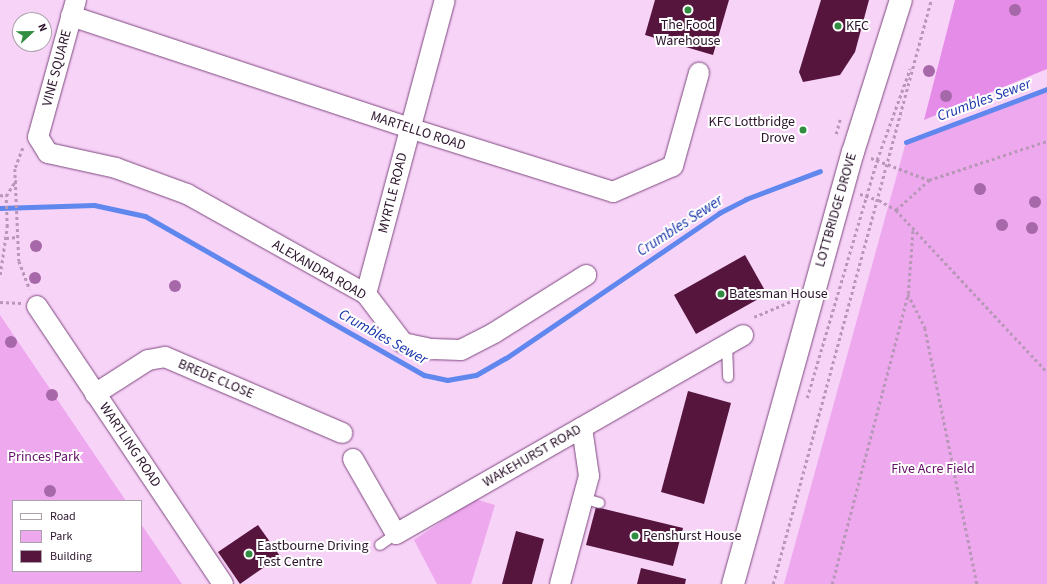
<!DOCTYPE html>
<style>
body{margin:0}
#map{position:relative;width:1047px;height:584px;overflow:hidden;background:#f8d3f8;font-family:"Source Sans 3",sans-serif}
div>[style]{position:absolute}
.green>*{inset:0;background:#eda8ee}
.forest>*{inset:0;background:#e58be8}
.stream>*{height:5px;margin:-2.5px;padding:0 2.5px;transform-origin:2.5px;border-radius:2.5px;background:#5f87ee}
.building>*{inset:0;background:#55153d}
.path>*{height:2.5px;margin-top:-1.25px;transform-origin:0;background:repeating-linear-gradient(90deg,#b897b8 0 3px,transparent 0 6px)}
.roads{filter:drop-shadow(0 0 1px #7d487f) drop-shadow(0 0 1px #7d487f)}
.service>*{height:10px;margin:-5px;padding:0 5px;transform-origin:5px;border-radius:5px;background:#fff}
.minor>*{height:20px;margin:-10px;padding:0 10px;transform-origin:10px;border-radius:10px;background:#fff}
.tertiary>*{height:22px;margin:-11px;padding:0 11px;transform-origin:11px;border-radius:11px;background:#fff}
.trees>*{width:12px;height:12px;margin:-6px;border-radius:50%;background:#a768a9}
.dots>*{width:11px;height:11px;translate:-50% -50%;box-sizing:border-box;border:2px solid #fff;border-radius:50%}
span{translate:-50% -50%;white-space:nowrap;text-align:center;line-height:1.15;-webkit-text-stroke:4px #fff;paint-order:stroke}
.poi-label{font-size:14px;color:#2b142c}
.left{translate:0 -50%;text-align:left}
.right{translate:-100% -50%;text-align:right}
.street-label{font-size:14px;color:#2b142c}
.park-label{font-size:14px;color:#641168}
.water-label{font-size:15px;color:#1734aa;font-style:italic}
.legend{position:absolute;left:12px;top:500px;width:130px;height:72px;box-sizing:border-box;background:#fff;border:1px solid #aaa1ab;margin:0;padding:5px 7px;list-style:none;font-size:12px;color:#2b142c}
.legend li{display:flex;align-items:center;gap:8px;height:20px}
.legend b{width:20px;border:1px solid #aaa1ab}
.north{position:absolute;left:12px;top:12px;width:40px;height:40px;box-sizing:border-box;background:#fff;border:1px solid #aaa1ab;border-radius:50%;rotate:68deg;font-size:11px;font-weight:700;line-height:16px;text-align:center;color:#2b142c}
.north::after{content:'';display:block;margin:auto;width:14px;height:18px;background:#318d3f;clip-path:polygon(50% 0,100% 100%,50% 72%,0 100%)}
</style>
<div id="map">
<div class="green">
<div style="clip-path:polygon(1047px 89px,1047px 584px,784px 584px,906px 142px)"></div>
<div style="clip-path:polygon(0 315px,126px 501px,13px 501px,13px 571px,141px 571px,141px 524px,182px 584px,0 584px)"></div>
<div style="clip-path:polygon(475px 499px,495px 505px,471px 584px,437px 584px,414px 540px)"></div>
</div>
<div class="forest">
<div style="clip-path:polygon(955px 0,1047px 0,1047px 69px,924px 120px)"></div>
</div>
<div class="stream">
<div style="left:906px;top:142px;width:151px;rotate:-20.6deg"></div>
<div style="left:0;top:208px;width:94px;rotate:-1.8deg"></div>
<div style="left:94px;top:205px;width:52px;rotate:12.2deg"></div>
<div style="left:145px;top:216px;width:321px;rotate:29.7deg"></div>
<div style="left:424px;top:375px;width:24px;rotate:12deg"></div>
<div style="left:447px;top:380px;width:29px;rotate:-10deg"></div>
<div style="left:476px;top:375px;width:34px;rotate:-30deg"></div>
<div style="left:506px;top:358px;width:258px;rotate:-34.2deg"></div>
<div style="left:719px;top:213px;width:30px;rotate:-27deg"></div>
<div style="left:746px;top:199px;width:79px;rotate:-20.7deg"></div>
</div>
<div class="building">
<div style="clip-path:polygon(655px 0,729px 0,713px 55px,645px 35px)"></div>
<div style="clip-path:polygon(821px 0,869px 0,855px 52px,840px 75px,803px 82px,799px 72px)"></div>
<div style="clip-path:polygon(745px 255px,767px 294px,696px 334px,674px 295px)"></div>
<div style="clip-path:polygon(688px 391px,731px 403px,704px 504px,661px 492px)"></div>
<div style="clip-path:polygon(596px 507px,683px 528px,673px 566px,586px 545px)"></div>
<div style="clip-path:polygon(258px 525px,280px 556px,240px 584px,218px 552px)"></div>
<div style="clip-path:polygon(516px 531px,544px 539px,532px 584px,502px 584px)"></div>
<div style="clip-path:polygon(641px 568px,686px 579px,685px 584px,637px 584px)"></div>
</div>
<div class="path">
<div style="left:836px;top:134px;width:16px;rotate:-75deg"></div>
<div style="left:23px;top:148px;width:22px;rotate:111deg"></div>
<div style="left:15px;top:169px;width:92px;rotate:87.5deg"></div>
<div style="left:19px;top:261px;width:30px;rotate:69deg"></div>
<div style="left:871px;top:158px;width:62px;rotate:20.8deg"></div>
<div style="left:860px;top:194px;width:20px;rotate:18deg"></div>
<div style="left:879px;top:200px;width:20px;rotate:30deg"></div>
<div style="left:896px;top:210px;width:221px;rotate:47deg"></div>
<div style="left:0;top:195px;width:6px;rotate:9deg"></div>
<div style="left:896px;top:210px;width:45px;rotate:-42.3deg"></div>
<div style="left:929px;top:180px;width:124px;rotate:-18.3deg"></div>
<div style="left:6px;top:238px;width:12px;rotate:-5deg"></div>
<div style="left:0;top:275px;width:49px;rotate:-81.7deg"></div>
<div style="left:7px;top:227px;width:31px;rotate:-92deg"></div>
<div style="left:6px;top:196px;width:19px;rotate:-58deg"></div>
<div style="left:908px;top:294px;width:38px;rotate:63deg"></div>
<div style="left:925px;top:328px;width:261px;rotate:78.5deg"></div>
<div style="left:0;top:302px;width:21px;rotate:3deg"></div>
<div style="left:754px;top:317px;width:39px;rotate:-23deg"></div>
<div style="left:807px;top:398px;width:248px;rotate:-73.6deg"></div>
<div style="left:877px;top:160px;width:97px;rotate:-70.1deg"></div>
<div style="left:773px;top:584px;width:605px;rotate:-74.86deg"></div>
<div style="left:832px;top:584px;width:300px;rotate:-75.3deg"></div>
<div style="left:908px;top:294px;width:67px;rotate:-85.7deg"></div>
</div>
<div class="roads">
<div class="service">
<div style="left:727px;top:344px;width:33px;rotate:88deg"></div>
<div style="left:583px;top:498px;width:17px;rotate:17deg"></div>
<div style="left:380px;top:545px;width:19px;rotate:-35deg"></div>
</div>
<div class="minor">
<div style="left:76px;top:0;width:142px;rotate:105.5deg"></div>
<div style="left:38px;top:137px;width:19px;rotate:58deg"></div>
<div style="left:48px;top:153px;width:70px;rotate:12.4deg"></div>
<div style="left:116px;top:168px;width:76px;rotate:20.1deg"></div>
<div style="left:187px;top:194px;width:205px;rotate:29.2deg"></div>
<div style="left:366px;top:294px;width:61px;rotate:52.9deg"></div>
<div style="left:403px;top:343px;width:30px;rotate:12deg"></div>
<div style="left:432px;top:349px;width:29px;rotate:2deg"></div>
<div style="left:461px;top:350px;width:37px;rotate:-27deg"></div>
<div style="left:494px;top:333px;width:109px;rotate:-32.2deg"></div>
<div style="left:71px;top:16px;width:356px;rotate:18.3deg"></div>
<div style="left:409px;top:128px;width:214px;rotate:17.4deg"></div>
<div style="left:613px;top:192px;width:65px;rotate:-23.4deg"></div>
<div style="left:673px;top:166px;width:97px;rotate:-74.4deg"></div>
<div style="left:366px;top:294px;width:304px;rotate:-75deg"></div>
<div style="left:37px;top:306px;width:334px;rotate:56.2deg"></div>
<div style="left:95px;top:394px;width:63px;rotate:-32.7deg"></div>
<div style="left:148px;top:360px;width:17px;rotate:-10deg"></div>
<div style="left:165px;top:357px;width:193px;rotate:23.2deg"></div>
<div style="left:353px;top:459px;width:86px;rotate:60.2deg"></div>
<div style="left:396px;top:534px;width:400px;rotate:-29.8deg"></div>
<div style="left:560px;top:584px;width:112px;rotate:-75deg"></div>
<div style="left:589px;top:476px;width:49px;rotate:-98.3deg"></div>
</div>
<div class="tertiary">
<div style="left:733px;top:584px;width:448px;rotate:-74.5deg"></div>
<div style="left:853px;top:152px;width:159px;rotate:-72.5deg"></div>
</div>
</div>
<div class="trees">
<div style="left:1015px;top:10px"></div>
<div style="left:929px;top:71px"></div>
<div style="left:946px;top:96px"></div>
<div style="left:980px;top:189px"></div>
<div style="left:1035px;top:202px"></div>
<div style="left:1002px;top:225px"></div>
<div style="left:1032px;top:228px"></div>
<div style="left:36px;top:246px"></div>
<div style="left:35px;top:278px"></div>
<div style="left:175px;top:286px"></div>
<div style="left:11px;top:342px"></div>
<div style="left:52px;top:395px"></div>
<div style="left:50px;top:491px"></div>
</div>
<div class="dots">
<div style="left:688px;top:10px;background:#318d3f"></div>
<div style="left:838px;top:26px;background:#318d3f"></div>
<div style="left:803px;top:130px;background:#318d3f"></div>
<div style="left:721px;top:294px;background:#318d3f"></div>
<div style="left:635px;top:536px;background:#318d3f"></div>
<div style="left:249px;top:554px;background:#318d3f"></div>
</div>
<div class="poi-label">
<span style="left:688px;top:33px">The Food<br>Warehouse</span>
<span class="left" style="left:846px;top:26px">KFC</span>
<span class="right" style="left:795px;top:130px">KFC Lottbridge<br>Drove</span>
<span class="left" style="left:729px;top:294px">Batesman House</span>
<span class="left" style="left:643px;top:536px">Penshurst House</span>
<span class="left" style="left:257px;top:554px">Eastbourne Driving<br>Test Centre</span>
</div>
<div class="street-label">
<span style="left:57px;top:68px;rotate:-75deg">VINE SQUARE</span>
<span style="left:418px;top:131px;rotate:18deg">MARTELLO ROAD</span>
<span style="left:393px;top:193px;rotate:-76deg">MYRTLE ROAD</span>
<span style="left:836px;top:210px;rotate:-74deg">LOTTBRIDGE DROVE</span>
<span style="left:319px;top:270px;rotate:30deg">ALEXANDRA ROAD</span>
<span style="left:216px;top:379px;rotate:23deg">BREDE CLOSE</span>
<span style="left:130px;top:445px;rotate:56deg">WARTLING ROAD</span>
<span style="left:532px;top:456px;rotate:-30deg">WAKEHURST ROAD</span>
</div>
<div class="park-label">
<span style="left:44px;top:457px">Princes Park</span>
<span style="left:933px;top:469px">Five Acre Field</span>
</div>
<div class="water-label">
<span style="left:984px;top:100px;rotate:-20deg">Crumbles Sewer</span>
<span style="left:680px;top:226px;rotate:-33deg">Crumbles Sewer</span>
<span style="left:383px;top:337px;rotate:29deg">Crumbles Sewer</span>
</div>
<ul class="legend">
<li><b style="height:5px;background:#fff"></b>Road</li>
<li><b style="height:11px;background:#eda8ee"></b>Park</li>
<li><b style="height:11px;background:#55153d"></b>Building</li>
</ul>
<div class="north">N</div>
</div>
